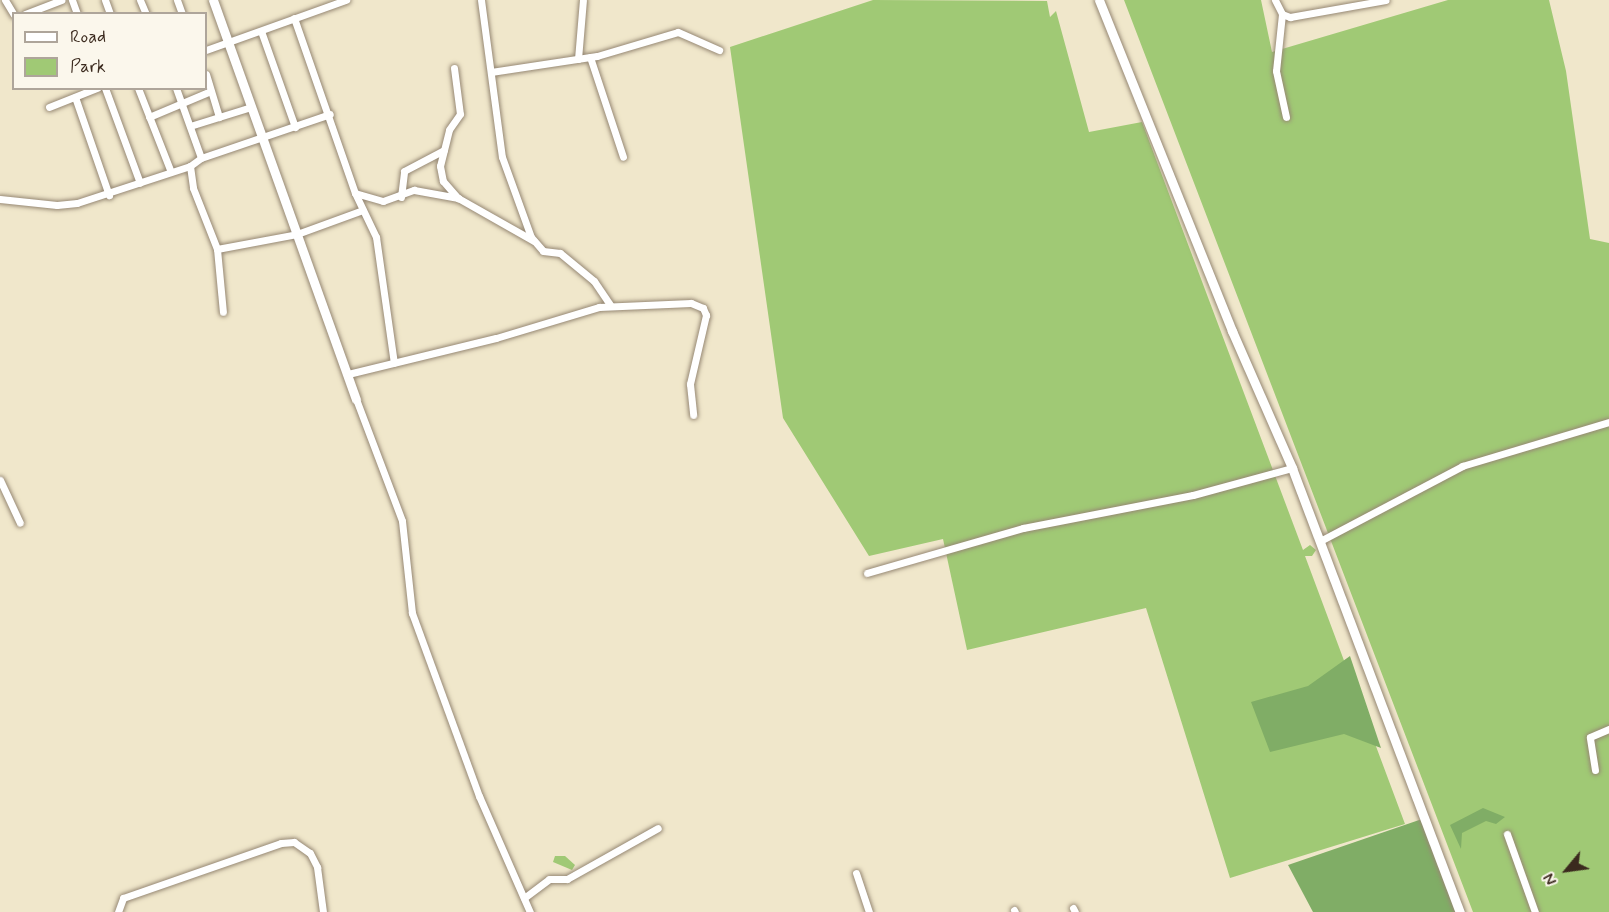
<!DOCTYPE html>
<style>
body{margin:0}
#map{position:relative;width:1609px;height:912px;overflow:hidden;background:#f0e7cb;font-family:Mynerve,sans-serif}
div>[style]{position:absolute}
.green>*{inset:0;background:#a0c975}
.forest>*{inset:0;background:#80ad66}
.roads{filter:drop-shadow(0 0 2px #968874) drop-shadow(0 0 2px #968874)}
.minor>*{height:7px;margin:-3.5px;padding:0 3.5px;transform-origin:3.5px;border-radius:3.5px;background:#fff}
.tertiary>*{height:9px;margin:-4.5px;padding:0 4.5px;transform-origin:4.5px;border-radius:4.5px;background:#fff}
span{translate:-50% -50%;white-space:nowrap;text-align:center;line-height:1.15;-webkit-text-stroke:6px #fbf7ec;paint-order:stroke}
.legend{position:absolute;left:12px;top:12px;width:195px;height:78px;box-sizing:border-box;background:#fbf7ec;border:2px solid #aea59a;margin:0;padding:8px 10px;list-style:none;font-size:18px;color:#3b2a1e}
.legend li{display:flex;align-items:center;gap:12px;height:30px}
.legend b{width:30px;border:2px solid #aea59a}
.north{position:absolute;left:1537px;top:840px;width:60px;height:60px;-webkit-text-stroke:4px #fbf7ec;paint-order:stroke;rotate:241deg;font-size:16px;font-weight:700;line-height:24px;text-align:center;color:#3b2a1e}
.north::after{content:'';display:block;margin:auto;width:21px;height:27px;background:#3b2a1e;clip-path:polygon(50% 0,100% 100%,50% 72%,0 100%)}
</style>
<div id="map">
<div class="green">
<div style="clip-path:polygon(873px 0,1047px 1px,1050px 17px,1056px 11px,1089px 132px,1142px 122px,1303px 550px,1310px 545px,1316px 550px,1312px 556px,1305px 556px,1405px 824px,1230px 878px,1146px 608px,967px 650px,943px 539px,869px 556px,783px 418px,730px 47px)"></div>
<div style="clip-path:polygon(1124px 0,1261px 0,1272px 52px,1448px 0,1549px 0,1566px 71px,1590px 239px,1609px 243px,1609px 912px,1473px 912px)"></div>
<div style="clip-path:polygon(555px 856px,565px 856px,575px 865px,572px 870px,553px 862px)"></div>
</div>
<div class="forest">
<div style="clip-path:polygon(1350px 656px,1381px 748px,1344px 734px,1270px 752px,1251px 702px,1308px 686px)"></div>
<div style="clip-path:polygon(1483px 808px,1505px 817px,1496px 824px,1486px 821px,1462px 833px,1461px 849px,1450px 825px)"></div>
<div style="clip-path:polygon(1425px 818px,1457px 912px,1313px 912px,1288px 865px)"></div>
</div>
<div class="roads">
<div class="minor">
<div style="left:5px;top:0;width:17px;rotate:59deg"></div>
<div style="left:72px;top:0;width:15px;rotate:70deg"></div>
<div style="left:105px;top:0;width:15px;rotate:70deg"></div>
<div style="left:140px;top:0;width:15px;rotate:67deg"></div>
<div style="left:177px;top:0;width:15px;rotate:70deg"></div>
<div style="left:481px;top:0;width:158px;rotate:82.4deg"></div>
<div style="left:502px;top:157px;width:85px;rotate:70.1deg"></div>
<div style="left:531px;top:237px;width:18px;rotate:49deg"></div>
<div style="left:543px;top:251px;width:17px;rotate:7deg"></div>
<div style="left:560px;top:253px;width:44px;rotate:39.5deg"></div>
<div style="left:594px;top:281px;width:29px;rotate:56deg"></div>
<div style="left:1275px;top:0;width:16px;rotate:63deg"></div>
<div style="left:1282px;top:14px;width:9px;rotate:21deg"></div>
<div style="left:1290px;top:17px;width:97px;rotate:-10deg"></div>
<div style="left:25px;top:14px;width:39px;rotate:-21deg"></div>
<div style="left:1282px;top:14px;width:57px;rotate:96deg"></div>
<div style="left:1276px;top:71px;width:47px;rotate:77.7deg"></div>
<div style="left:294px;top:18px;width:185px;rotate:70.8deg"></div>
<div style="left:355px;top:193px;width:49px;rotate:64.5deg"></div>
<div style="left:376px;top:237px;width:127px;rotate:81.9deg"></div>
<div style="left:261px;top:31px;width:102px;rotate:70.5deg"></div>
<div style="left:206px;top:50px;width:149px;rotate:-19.7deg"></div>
<div style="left:590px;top:57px;width:105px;rotate:71.7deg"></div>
<div style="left:578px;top:59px;width:59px;rotate:-85.2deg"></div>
<div style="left:454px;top:68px;width:46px;rotate:82.6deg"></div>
<div style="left:460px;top:114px;width:19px;rotate:125deg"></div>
<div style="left:449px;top:130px;width:37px;rotate:104deg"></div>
<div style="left:440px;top:166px;width:15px;rotate:79deg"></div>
<div style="left:443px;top:181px;width:23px;rotate:49deg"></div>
<div style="left:458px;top:198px;width:87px;rotate:29.5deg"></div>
<div style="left:491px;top:72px;width:107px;rotate:-8.6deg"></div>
<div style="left:597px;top:56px;width:84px;rotate:-16.5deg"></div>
<div style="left:678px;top:32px;width:45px;rotate:23.7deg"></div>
<div style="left:206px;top:74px;width:45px;rotate:73.2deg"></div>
<div style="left:105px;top:88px;width:101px;rotate:69.8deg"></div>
<div style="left:138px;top:88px;width:90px;rotate:68.6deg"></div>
<div style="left:176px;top:88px;width:74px;rotate:70.3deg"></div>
<div style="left:201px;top:158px;width:136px;rotate:-18.8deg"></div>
<div style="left:75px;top:97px;width:104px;rotate:70.9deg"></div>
<div style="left:49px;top:107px;width:52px;rotate:-21.6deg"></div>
<div style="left:149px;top:117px;width:67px;rotate:-22.8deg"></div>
<div style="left:190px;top:126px;width:64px;rotate:-17.3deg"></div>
<div style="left:201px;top:158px;width:14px;rotate:144deg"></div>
<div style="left:190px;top:166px;width:22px;rotate:82deg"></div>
<div style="left:193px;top:188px;width:66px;rotate:68.5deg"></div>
<div style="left:217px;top:249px;width:81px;rotate:-10.6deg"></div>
<div style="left:297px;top:234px;width:70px;rotate:-20deg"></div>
<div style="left:355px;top:193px;width:29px;rotate:16deg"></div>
<div style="left:383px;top:201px;width:33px;rotate:-20deg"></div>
<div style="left:414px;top:190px;width:45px;rotate:10.3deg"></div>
<div style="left:401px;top:197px;width:26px;rotate:-83deg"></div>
<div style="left:404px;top:171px;width:45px;rotate:-27.7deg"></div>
<div style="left:0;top:199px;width:57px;rotate:6deg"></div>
<div style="left:57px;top:205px;width:20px;rotate:-6deg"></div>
<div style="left:77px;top:203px;width:119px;rotate:-18.1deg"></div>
<div style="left:217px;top:249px;width:63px;rotate:84.6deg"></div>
<div style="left:348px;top:374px;width:152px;rotate:-13.7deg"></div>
<div style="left:496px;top:338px;width:108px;rotate:-16.8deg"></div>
<div style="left:599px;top:307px;width:92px;rotate:-2.5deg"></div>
<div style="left:691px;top:303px;width:13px;rotate:23deg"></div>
<div style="left:703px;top:308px;width:8px;rotate:67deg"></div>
<div style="left:706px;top:315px;width:71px;rotate:103.1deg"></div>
<div style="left:690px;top:384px;width:31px;rotate:84deg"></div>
<div style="left:356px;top:399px;width:130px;rotate:69.3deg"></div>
<div style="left:402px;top:521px;width:93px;rotate:83.8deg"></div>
<div style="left:412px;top:613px;width:195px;rotate:69.9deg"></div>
<div style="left:479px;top:796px;width:127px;rotate:66.3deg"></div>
<div style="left:0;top:480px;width:47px;rotate:65.1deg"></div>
<div style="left:1320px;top:541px;width:161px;rotate:-27.8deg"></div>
<div style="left:1462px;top:466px;width:153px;rotate:-16.7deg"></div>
<div style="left:867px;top:573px;width:162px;rotate:-16.1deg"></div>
<div style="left:1023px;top:528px;width:173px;rotate:-11deg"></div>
<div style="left:1193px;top:495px;width:103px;rotate:-15.3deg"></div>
<div style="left:1595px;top:770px;width:33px;rotate:-99deg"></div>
<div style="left:1590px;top:737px;width:21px;rotate:-23deg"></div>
<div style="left:1507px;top:834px;width:83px;rotate:70.3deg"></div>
<div style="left:856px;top:873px;width:41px;rotate:71.6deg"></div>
<div style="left:524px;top:898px;width:31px;rotate:-37deg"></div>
<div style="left:549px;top:879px;width:18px"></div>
<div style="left:567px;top:879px;width:104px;rotate:-29.3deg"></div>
<div style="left:1073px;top:908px;width:4px;rotate:63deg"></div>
<div style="left:1014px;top:910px;width:2px;rotate:63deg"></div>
<div style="left:118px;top:912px;width:15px;rotate:-70deg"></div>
<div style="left:123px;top:898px;width:167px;rotate:-19.2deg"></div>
<div style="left:281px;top:843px;width:13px;rotate:-4deg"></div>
<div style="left:294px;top:842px;width:19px;rotate:35deg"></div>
<div style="left:310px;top:853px;width:16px;rotate:63deg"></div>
<div style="left:317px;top:867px;width:45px;rotate:82.4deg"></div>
</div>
<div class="tertiary">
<div style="left:213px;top:0;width:424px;rotate:70.3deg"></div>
<div style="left:1099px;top:0;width:357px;rotate:68.1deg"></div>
<div style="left:1232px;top:331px;width:150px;rotate:66.3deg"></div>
<div style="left:1292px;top:468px;width:475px;rotate:69.3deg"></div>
</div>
</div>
<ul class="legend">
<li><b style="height:8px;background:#fff"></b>Road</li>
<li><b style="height:16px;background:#a0c975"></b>Park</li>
</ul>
<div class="north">N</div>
</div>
